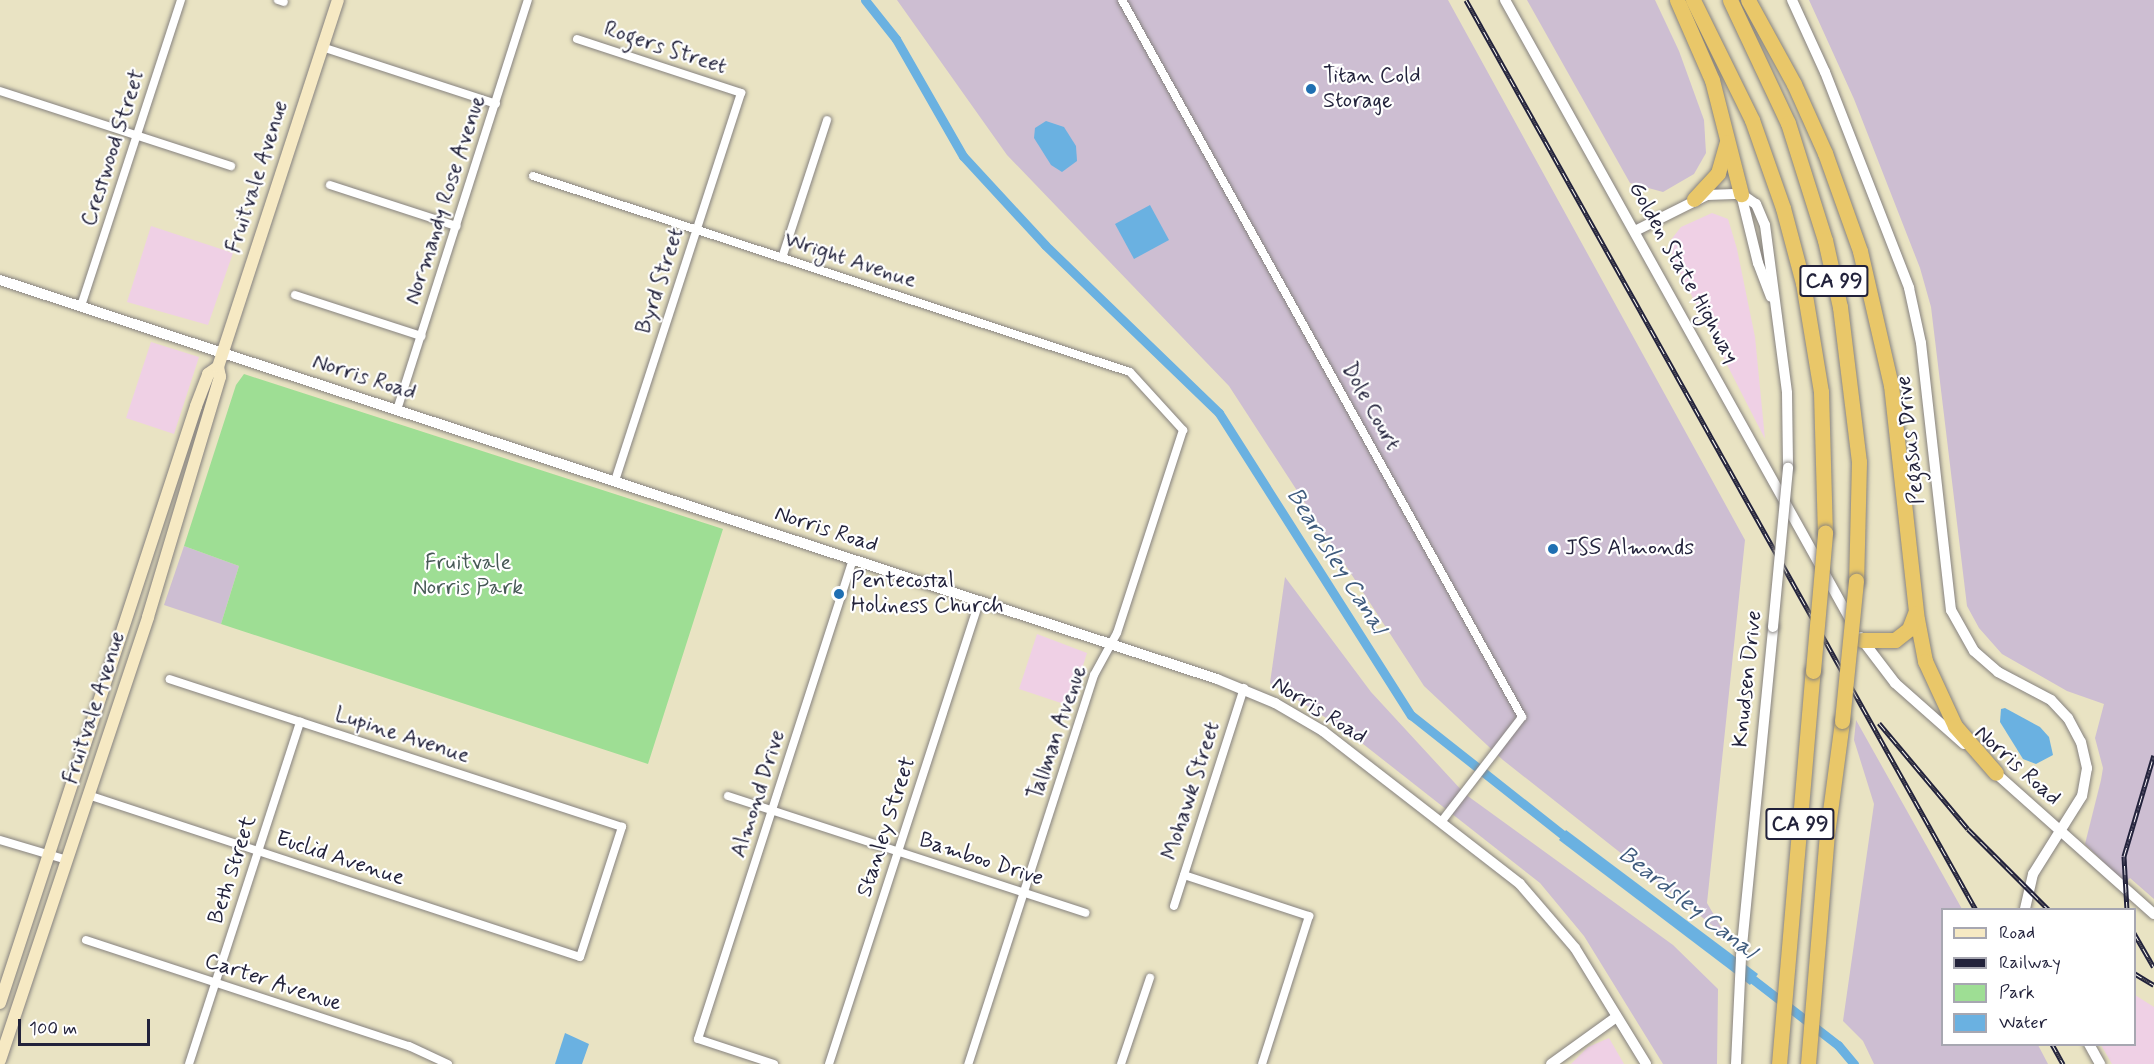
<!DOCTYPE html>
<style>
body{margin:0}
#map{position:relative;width:2154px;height:1064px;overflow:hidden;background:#e9e3c3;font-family:Mynerve,sans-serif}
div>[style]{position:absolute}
.built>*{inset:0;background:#efd0e5}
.industrial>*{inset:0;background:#cdbed2}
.green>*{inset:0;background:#9ede94}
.water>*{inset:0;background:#6ab1e1}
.canal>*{height:9px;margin:-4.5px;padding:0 4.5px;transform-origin:4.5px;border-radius:4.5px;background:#6ab1e1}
.roads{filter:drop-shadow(0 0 2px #86827f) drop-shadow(0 0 2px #86827f)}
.minor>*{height:8px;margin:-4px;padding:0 4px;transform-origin:4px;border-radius:4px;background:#fff}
.tertiary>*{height:10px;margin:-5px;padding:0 5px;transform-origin:5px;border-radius:5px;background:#fff}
.secondary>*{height:12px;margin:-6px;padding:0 6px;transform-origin:6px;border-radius:6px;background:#f6e9c3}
.motorway>*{height:15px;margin:-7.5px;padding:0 7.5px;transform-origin:7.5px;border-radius:7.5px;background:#e9c769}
.rail>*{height:5px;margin-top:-2.5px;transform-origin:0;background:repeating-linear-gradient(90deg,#fff 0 9px,#22223b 0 18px);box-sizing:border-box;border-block:2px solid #22223b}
.bridges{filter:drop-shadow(0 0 2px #86827f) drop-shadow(0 0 2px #86827f)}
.tertiary-bridge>*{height:10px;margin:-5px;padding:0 5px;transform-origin:5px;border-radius:5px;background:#fff}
.motorway-bridge>*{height:15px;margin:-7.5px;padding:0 7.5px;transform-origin:7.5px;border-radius:7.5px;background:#e9c769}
.dots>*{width:16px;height:16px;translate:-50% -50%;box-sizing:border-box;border:3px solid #fff;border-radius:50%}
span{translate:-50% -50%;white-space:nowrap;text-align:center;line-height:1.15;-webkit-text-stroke:4.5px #fff;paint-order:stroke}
.shield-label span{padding:2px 4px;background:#fff;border:2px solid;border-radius:4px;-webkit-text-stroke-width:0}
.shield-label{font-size:21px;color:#22223b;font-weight:700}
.street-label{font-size:22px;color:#22223b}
.poi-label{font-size:22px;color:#22223b}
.left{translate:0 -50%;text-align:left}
.park-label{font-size:22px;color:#475a56}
.water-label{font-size:24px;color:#3f5b7d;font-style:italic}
.legend{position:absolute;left:1941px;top:908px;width:195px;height:138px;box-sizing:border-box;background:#fff;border:2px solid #a7a7b1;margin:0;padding:8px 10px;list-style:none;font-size:18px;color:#22223b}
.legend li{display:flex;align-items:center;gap:12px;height:30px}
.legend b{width:30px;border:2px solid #a7a7b1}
.scale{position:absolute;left:18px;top:1019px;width:132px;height:27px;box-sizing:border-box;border:3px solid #22223b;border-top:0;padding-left:8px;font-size:18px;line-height:21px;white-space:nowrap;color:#22223b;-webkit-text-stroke:4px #fff;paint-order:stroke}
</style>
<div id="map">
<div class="built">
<div style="clip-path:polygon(1712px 213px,1728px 219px,1737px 249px,1755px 337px,1765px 439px,1673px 259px,1670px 241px,1681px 227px)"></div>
<div style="clip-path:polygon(151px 226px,233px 253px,208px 325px,127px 302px)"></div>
<div style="clip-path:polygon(151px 342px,199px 357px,174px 434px,126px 418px)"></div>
<div style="clip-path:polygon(1037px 634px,1087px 653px,1070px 706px,1019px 689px)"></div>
<div style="clip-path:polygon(2135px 995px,2154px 1007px,2154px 1064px,2112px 1064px,2101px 1045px,2134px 1044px)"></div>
<div style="clip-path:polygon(1609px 1038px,1624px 1064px,1571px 1064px,1588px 1047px)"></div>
</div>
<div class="industrial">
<div style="clip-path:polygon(897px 0,1448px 0,1745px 540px,1707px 903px,1727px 937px,1503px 760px,1424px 686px,1229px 386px,1007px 155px)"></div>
<div style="clip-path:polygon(1527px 0,1655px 0,1679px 51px,1704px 120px,1706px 153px,1694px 174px,1663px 192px,1630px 183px)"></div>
<div style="clip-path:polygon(1809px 0,2154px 0,2154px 899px,2130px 878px,2125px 883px,2085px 844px,2101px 780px,2103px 768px,2095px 738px,2104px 704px,2067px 691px,2002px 654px,1979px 628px,1967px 606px,1931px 307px,1920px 268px,1854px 99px)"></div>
<div style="clip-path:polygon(184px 546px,239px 566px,221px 624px,164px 605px)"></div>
<div style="clip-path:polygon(1285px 577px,1371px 692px,1465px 794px,1673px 945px,1718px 989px,1717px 1064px,1663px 1064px,1584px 936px,1540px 883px,1344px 729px,1270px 683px)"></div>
<div style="clip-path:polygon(1856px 720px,1962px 909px,1942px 910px,1942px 1044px,2038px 1045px,2048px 1064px,1874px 1064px,1863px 1041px,1843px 1021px,1874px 804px,1854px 740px)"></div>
</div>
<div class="green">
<div style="clip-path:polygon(244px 374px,723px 529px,648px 764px,221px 624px,239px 566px,184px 546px,236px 385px)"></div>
</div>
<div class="water">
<div style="clip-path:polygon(1046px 121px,1064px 127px,1076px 146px,1077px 161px,1062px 172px,1051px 165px,1034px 138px,1035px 128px)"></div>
<div style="clip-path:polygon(1150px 205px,1169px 240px,1134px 259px,1115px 224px)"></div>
<div style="clip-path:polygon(2005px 708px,2040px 727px,2049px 737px,2053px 755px,2036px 764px,2023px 759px,2000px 722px,2001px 709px)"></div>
<div style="clip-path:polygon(1566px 830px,1758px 974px,1750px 985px,1559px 840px)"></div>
<div style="clip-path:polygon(565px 1033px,589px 1044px,582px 1064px,555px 1064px)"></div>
</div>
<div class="canal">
<div style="left:865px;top:0;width:50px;rotate:51.5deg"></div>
<div style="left:896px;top:39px;width:135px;rotate:60.2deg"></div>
<div style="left:963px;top:156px;width:121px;rotate:47.3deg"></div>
<div style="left:1045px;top:245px;width:242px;rotate:44deg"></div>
<div style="left:1219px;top:413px;width:358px;rotate:57.6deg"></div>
<div style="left:1411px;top:715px;width:205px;rotate:38.3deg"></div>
<div style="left:1746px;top:974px;width:116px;rotate:37.7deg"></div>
<div style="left:1838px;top:1045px;width:25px;rotate:50deg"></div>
</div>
<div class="roads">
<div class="minor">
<div style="left:278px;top:0;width:6px;rotate:18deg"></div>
<div style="left:1122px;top:0;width:821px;rotate:60.84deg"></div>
<div style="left:1522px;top:717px;width:131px;rotate:127.6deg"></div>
<div style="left:577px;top:39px;width:173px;rotate:18.2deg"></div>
<div style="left:741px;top:93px;width:408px;rotate:108deg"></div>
<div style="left:322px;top:47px;width:183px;rotate:18.1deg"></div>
<div style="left:0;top:91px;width:243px;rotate:18deg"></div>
<div style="left:533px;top:176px;width:628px;rotate:18.18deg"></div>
<div style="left:1130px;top:372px;width:79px;rotate:47.6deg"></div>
<div style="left:1183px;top:430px;width:213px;rotate:108deg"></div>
<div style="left:1117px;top:633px;width:48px;rotate:118.7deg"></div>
<div style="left:1094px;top:675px;width:409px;rotate:107.9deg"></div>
<div style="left:330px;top:185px;width:133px;rotate:18deg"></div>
<div style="left:782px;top:258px;width:145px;rotate:-71.9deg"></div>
<div style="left:295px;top:295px;width:133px;rotate:18deg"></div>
<div style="left:81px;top:306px;width:322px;rotate:-71.9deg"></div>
<div style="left:397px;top:410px;width:430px;rotate:-72.3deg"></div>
<div style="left:88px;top:795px;width:518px;rotate:18.23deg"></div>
<div style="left:580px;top:957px;width:137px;rotate:-72.1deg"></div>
<div style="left:622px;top:827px;width:476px;rotate:-161.9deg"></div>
<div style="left:728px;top:796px;width:376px;rotate:18.1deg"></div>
<div style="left:0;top:840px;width:70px;rotate:16.6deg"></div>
<div style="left:1184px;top:875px;width:132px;rotate:18.2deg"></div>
<div style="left:1309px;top:916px;width:155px;rotate:107.6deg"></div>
<div style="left:1174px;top:906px;width:229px;rotate:-72.2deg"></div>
<div style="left:86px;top:940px;width:340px;rotate:18.2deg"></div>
<div style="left:409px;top:1046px;width:43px;rotate:24.8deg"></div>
<div style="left:189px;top:1064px;width:360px;rotate:-72deg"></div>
<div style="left:774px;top:1064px;width:80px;rotate:-161.8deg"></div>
<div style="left:698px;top:1039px;width:504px;rotate:-72.1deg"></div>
<div style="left:829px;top:1064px;width:487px;rotate:-72deg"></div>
<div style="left:1121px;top:1064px;width:91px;rotate:-71.4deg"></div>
</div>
<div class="tertiary">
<div style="left:1505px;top:0;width:711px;rotate:60.87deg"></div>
<div style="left:1792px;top:0;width:79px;rotate:65.4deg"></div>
<div style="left:1825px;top:72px;width:232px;rotate:68.7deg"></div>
<div style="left:1909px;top:288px;width:56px;rotate:77.7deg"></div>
<div style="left:1921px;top:343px;width:269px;rotate:83.6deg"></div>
<div style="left:1951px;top:610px;width:47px;rotate:60.7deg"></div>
<div style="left:1974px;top:651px;width:32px;rotate:41deg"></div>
<div style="left:1998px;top:672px;width:60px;rotate:27.8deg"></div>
<div style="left:2051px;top:700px;width:25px;rotate:47deg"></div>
<div style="left:2068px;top:718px;width:27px;rotate:62deg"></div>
<div style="left:2081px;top:742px;width:27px;rotate:77deg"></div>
<div style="left:2087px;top:768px;width:28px;rotate:100deg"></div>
<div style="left:2082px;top:796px;width:92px;rotate:122.1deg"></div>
<div style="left:2033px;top:874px;width:37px;rotate:103deg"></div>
<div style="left:1741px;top:194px;width:71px;rotate:76.2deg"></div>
<div style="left:1758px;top:263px;width:36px;rotate:69deg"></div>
<div style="left:1635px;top:231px;width:80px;rotate:-26.6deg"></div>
<div style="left:1707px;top:195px;width:34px;rotate:-2deg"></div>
<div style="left:1741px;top:194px;width:18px;rotate:34deg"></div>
<div style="left:1756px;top:204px;width:23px;rotate:67deg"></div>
<div style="left:1765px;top:225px;width:169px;rotate:82.5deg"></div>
<div style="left:1787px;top:393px;width:75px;rotate:89.2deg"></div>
<div style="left:0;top:280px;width:1281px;rotate:18.15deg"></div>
<div style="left:1217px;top:679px;width:63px;rotate:22.5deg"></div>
<div style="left:1275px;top:703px;width:56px;rotate:30.3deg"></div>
<div style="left:1323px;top:731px;width:249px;rotate:37.8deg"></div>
<div style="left:1520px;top:884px;width:84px;rotate:49.3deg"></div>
<div style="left:1575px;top:948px;width:136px;rotate:58.5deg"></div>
<div style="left:1860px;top:637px;width:58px;rotate:52.7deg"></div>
<div style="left:1895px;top:683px;width:92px;rotate:41.5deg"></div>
<div style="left:1991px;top:769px;width:218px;rotate:41.7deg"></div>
<div style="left:2089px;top:1044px;width:23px;rotate:61deg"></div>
<div style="left:1551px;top:1064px;width:79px;rotate:-35.7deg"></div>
<div style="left:1736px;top:1064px;width:108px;rotate:-87.3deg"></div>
<div style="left:1741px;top:956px;width:331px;rotate:-84.4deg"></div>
</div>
<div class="secondary">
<div style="left:0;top:1003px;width:628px;rotate:-71.82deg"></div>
<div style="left:196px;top:406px;width:34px;rotate:-69deg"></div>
<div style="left:208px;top:374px;width:12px;rotate:-35deg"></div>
<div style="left:0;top:1060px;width:467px;rotate:-71.5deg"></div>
<div style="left:148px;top:617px;width:251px;rotate:-73.3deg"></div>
<div style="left:220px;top:377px;width:10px;rotate:-101deg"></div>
<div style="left:218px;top:367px;width:386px;rotate:-71.9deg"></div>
</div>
<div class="motorway">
<div style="left:1677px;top:0;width:87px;rotate:66.4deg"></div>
<div style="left:1712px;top:80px;width:118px;rotate:75.7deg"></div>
<div style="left:1693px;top:0;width:134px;rotate:63.8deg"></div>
<div style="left:1752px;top:120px;width:93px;rotate:70.6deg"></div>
<div style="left:1783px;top:208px;width:78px;rotate:75.1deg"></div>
<div style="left:1803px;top:283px;width:110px;rotate:80.6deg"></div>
<div style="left:1821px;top:392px;width:141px;rotate:88.4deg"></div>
<div style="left:1730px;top:0;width:136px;rotate:64.8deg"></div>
<div style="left:1788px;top:123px;width:123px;rotate:72.5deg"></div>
<div style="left:1825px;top:240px;width:69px;rotate:77.4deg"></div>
<div style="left:1840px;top:307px;width:156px;rotate:83deg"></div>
<div style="left:1859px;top:462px;width:119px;rotate:91.4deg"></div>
<div style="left:1748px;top:0;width:96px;rotate:61.3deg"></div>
<div style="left:1794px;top:84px;width:76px;rotate:65.8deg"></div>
<div style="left:1825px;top:153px;width:104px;rotate:70.3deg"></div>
<div style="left:1860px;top:251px;width:138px;rotate:77deg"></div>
<div style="left:1891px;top:385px;width:235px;rotate:83.7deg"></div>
<div style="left:1917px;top:619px;width:43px;rotate:79.2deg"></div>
<div style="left:1925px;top:661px;width:72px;rotate:65.2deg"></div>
<div style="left:1955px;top:726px;width:62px;rotate:48.9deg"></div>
<div style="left:1694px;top:199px;width:35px;rotate:-47deg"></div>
<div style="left:1718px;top:173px;width:32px;rotate:-74deg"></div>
<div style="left:1862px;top:640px;width:33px"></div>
<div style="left:1895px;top:640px;width:18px;rotate:-38deg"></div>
<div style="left:1909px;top:629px;width:17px;rotate:-69deg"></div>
<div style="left:1779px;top:1064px;width:394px;rotate:-85.1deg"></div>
<div style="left:1808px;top:1064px;width:231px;rotate:-85.3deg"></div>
<div style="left:1827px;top:834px;width:114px;rotate:-82.4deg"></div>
</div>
</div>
<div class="rail">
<div style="left:1466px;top:0;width:1043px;rotate:60.73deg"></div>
<div style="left:1879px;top:723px;width:138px;rotate:50deg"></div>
<div style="left:1968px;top:829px;width:115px;rotate:45deg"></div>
<div style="left:2127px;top:910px;width:54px;rotate:-93.2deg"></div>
<div style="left:2124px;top:856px;width:105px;rotate:-73.5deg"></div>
<div style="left:2134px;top:933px;width:39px;rotate:60deg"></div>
<div style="left:2134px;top:973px;width:23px;rotate:31deg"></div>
<div style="left:2052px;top:1044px;width:23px;rotate:61deg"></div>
</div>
<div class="bridges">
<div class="tertiary-bridge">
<div style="left:1773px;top:627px;width:160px;rotate:-84.6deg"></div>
</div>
<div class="motorway-bridge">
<div style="left:1813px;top:671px;width:139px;rotate:-85deg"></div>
<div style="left:1842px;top:721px;width:141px;rotate:-84.3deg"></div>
</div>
</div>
<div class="dots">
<div style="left:1311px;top:89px;background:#1f6fb2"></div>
<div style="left:1553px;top:549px;background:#1f6fb2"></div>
<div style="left:839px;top:594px;background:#1f6fb2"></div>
</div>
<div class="shield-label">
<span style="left:1834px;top:281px">CA 99</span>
<span style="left:1800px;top:824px">CA 99</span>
</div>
<div class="street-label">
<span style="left:665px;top:49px;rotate:18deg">Rogers Street</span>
<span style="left:114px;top:148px;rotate:-72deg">Crestwood Street</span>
<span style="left:258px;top:177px;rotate:-72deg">Fruitvale Avenue</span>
<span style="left:446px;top:200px;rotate:-72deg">Normandy Rose Avenue</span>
<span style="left:850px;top:261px;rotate:18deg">Wright Avenue</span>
<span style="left:1683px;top:273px;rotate:61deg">Golden State Highway</span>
<span style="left:661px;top:281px;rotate:-72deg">Byrd Street</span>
<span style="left:364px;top:378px;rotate:18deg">Norris Road</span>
<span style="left:1370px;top:407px;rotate:61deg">Dole Court</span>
<span style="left:1911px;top:440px;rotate:-96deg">Pegasus Drive</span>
<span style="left:826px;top:530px;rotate:18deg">Norris Road</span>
<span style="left:1748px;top:679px;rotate:-84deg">Knudsen Drive</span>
<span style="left:95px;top:708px;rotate:-72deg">Fruitvale Avenue</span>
<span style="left:1319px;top:711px;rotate:32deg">Norris Road</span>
<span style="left:1058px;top:733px;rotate:-71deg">Tallman Avenue</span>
<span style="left:402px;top:736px;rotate:18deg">Lupine Avenue</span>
<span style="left:2017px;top:766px;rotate:42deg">Norris Road</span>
<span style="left:1192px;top:791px;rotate:-72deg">Mohawk Street</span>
<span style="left:759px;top:794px;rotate:-72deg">Almond Drive</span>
<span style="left:887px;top:827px;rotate:-72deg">Stanley Street</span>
<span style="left:340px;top:859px;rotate:18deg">Euclid Avenue</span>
<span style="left:981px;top:860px;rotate:18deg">Bamboo Drive</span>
<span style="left:233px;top:870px;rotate:-72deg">Beth Street</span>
<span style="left:273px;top:983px;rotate:18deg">Carter Avenue</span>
</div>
<div class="poi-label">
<span class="left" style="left:1323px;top:89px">Titan Cold<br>Storage</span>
<span class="left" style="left:1565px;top:549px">JSS Almonds</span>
<span class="left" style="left:851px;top:594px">Pentecostal<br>Holiness Church</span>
</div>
<div class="park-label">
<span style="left:468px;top:576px">Fruitvale<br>Norris Park</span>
</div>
<div class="water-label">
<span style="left:1336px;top:561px;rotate:58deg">Beardsley Canal</span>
<span style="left:1687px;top:903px;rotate:38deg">Beardsley Canal</span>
</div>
<ul class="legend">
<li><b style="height:8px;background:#f6e9c3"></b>Road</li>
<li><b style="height:8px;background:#22223b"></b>Railway</li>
<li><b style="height:16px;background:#9ede94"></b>Park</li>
<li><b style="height:16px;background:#6ab1e1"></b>Water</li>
</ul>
<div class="scale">100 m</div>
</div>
